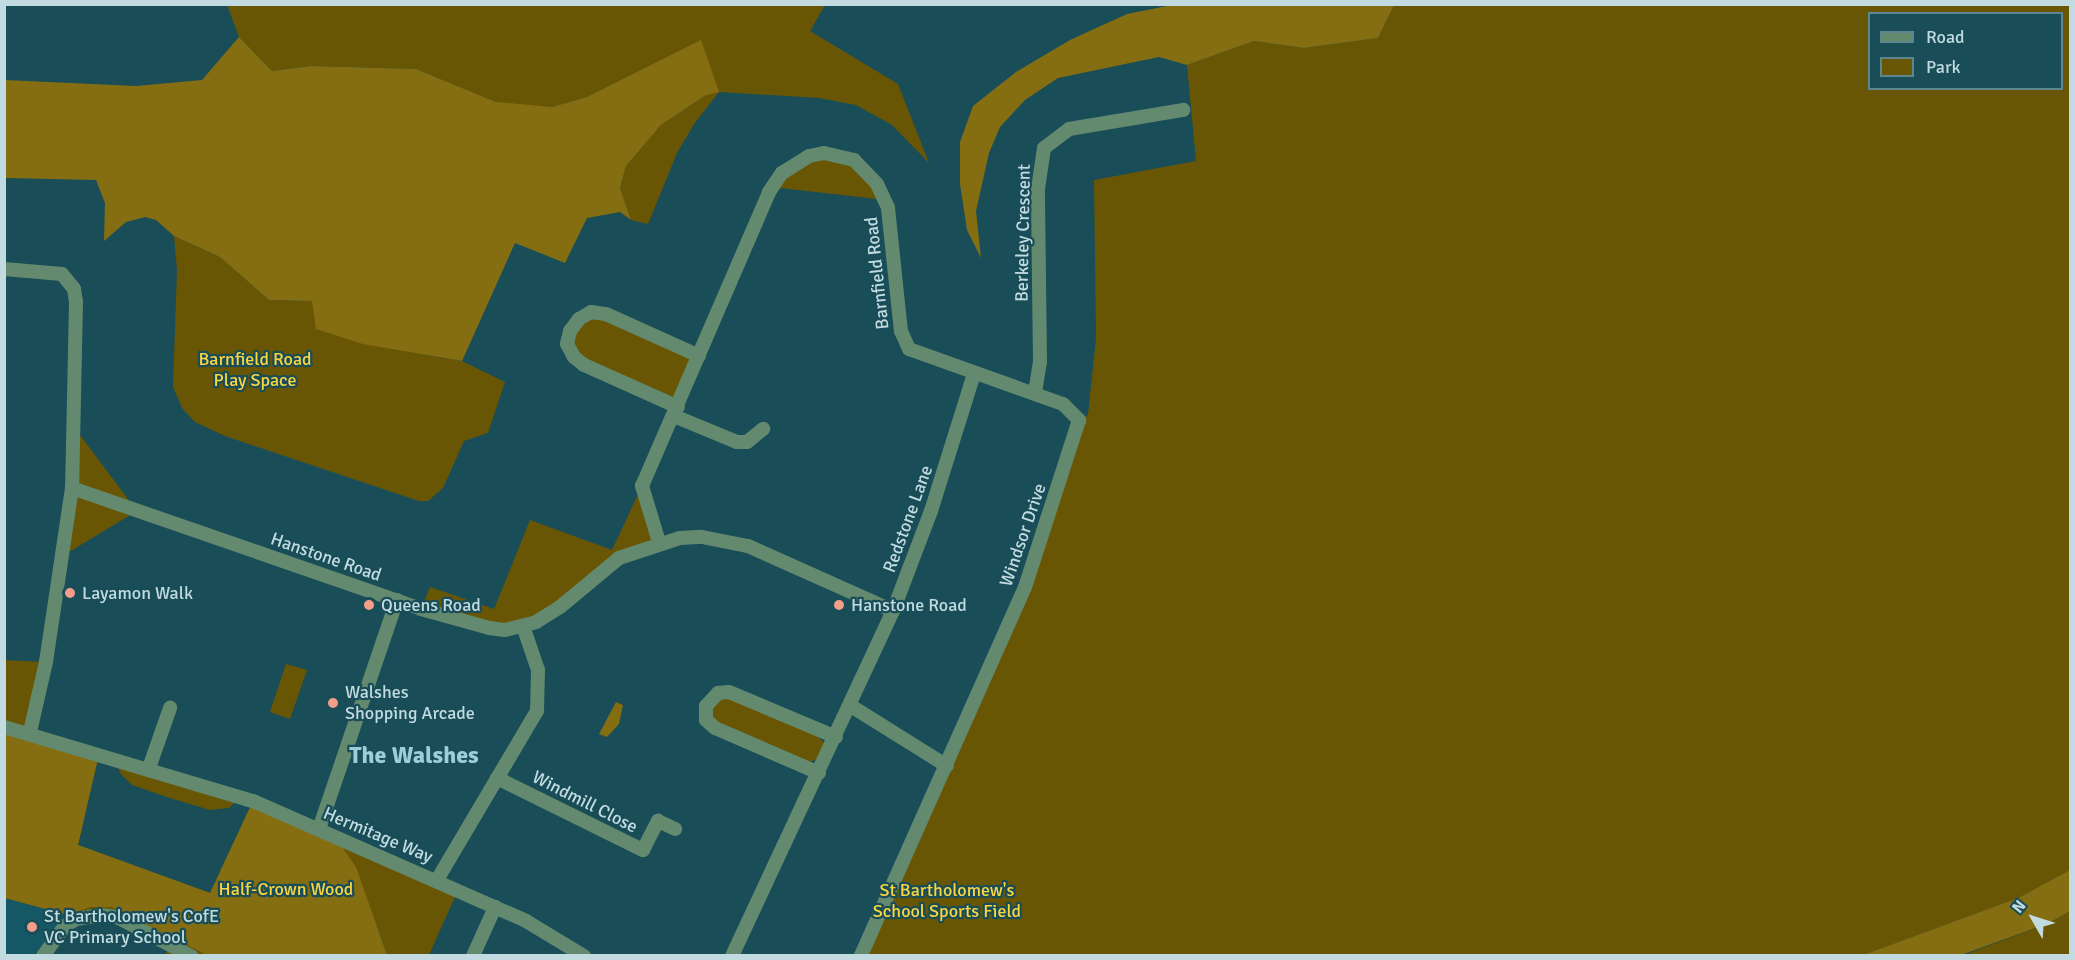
<!DOCTYPE html>
<style>
body{margin:0}
#map{position:relative;width:2075px;height:960px;overflow:hidden;background:#194d58;font-family:Signika,sans-serif}
div>[style]{position:absolute}
.built>*{inset:0;background:#155865}
.green>*{inset:0;background:#695605}
.forest>*{inset:0;background:#846e11}
.minor>*{height:14px;margin:-7px;padding:0 7px;transform-origin:7px;border-radius:7px;background:#638a6f}
.dots>*{width:16px;height:16px;translate:-50% -50%;box-sizing:border-box;border:3px solid #194d58;border-radius:50%}
span{translate:-50% -50%;white-space:nowrap;text-align:center;line-height:1.15;-webkit-text-stroke:4.5px #194d58;paint-order:stroke}
.street-label{font-size:18px;color:#c2dbe1}
.park-label{font-size:18px;color:#fbd540}
.poi-label{font-size:18px;color:#c2dbe1}
.left{translate:0 -50%;text-align:left}
.district-label{font-size:24px;color:#9aceda;font-weight:700}
.frame{position:absolute;inset:0;border:6px solid #c2dbe1;pointer-events:none}
.legend{position:absolute;left:1868px;top:12px;width:195px;height:78px;box-sizing:border-box;background:#194d58;border:2px solid #5d868f;margin:0;padding:8px 10px;list-style:none;font-size:18px;color:#c2dbe1}
.legend li{display:flex;align-items:center;gap:12px;height:30px}
.legend b{width:30px;border:2px solid #5d868f}
.north{position:absolute;left:2003px;top:888px;width:60px;height:60px;-webkit-text-stroke:4px #194d58;paint-order:stroke;rotate:309deg;font-size:16px;font-weight:700;line-height:24px;text-align:center;color:#c2dbe1}
.north::after{content:'';display:block;margin:auto;width:21px;height:27px;background:#c2dbe1;clip-path:polygon(50% 0,100% 100%,50% 72%,0 100%)}
</style>
<div id="map">
<div class="built">
<div style="clip-path:polygon(4px 898px,68px 915px,43px 955px,5px 955px)"></div>
</div>
<div class="green">
<div style="clip-path:polygon(227px 5px,825px 5px,810px 31px,898px 84px,929px 163px,892px 125px,856px 105px,819px 98px,719px 92px,694px 124px,677px 153px,648px 224px,631px 220px,620px 188px,626px 166px,661px 125px,706px 95px,701px 41px,587px 97px,552px 107px,520px 106px,496px 102px,416px 69px,312px 66px,272px 71px,239px 37px)"></div>
<div style="clip-path:polygon(evenodd,1394px 5px,2070px 5px,2070px 870px,2018px 898px,1863px 955px,861px 956px,997px 655px,1077px 431px,1088px 414px,1096px 338px,1094px 180px,1196px 161px,1187px 65px,1254px 41px,1304px 48px,1378px 38px,1394px 5px,1870px 14px,2062px 14px,2062px 88px,1870px 88px,1870px 14px)"></div>
<div style="clip-path:polygon(809px 156px,854px 160px,885px 200px,772px 187px)"></div>
<div style="clip-path:polygon(174px 236px,220px 257px,269px 300px,312px 301px,426px 355px,462px 361px,505px 382px,488px 433px,464px 441px,443px 488px,428px 501px,419px 501px,225px 436px,195px 422px,182px 408px,173px 387px,177px 270px)"></div>
<div style="clip-path:polygon(591px 312px,699px 356px,678px 407px,574px 357px,570px 331px)"></div>
<div style="clip-path:polygon(77px 431px,137px 511px,64px 555px)"></div>
<div style="clip-path:polygon(642px 486px,659px 542px,638px 549px,568px 600px,515px 628px,421px 609px,430px 587px,494px 609px,530px 520px,612px 550px)"></div>
<div style="clip-path:polygon(4px 660px,44px 662px,30px 732px,99px 754px,78px 845px,210px 893px,253px 801px,458px 890px,429px 955px,387px 955px,377px 926px,337px 955px,165px 955px,171px 945px,117px 917px,68px 915px,5px 898px)"></div>
<div style="clip-path:polygon(286px 664px,307px 670px,290px 719px,270px 712px)"></div>
<div style="clip-path:polygon(726px 697px,817px 735px,824px 743px,818px 758px,810px 762px,713px 720px,711px 705px)"></div>
<div style="clip-path:polygon(116px 759px,241px 797px,229px 808px,210px 810px,170px 798px,132px 785px,120px 773px)"></div>
<div style="clip-path:polygon(2070px 911px,2070px 955px,1961px 956px,2049px 923px)"></div>
</div>
<div class="forest">
<div style="clip-path:polygon(1177px 4px,1394px 5px,1378px 38px,1304px 48px,1254px 41px,1187px 65px,1159px 57px,1058px 78px,1025px 100px,1000px 127px,989px 153px,976px 211px,981px 258px,967px 230px,960px 184px,960px 142px,973px 106px,1016px 72px,1070px 40px,1127px 14px)"></div>
<div style="clip-path:polygon(239px 37px,272px 71px,312px 66px,416px 69px,496px 102px,552px 107px,587px 97px,701px 40px,719px 92px,706px 95px,661px 125px,626px 166px,620px 188px,631px 220px,620px 212px,587px 218px,565px 263px,515px 243px,462px 361px,363px 344px,316px 329px,312px 301px,269px 300px,220px 257px,174px 236px,156px 220px,145px 217px,126px 222px,104px 241px,105px 203px,96px 180px,5px 178px,5px 80px,136px 86px,202px 80px)"></div>
<div style="clip-path:polygon(616px 702px,623px 705px,619px 724px,607px 737px,599px 734px)"></div>
<div style="clip-path:polygon(5px 728px,99px 754px,78px 845px,210px 893px,253px 801px,337px 840px,356px 867px,387px 955px,207px 955px,112px 907px,90px 907px,68px 915px,5px 898px)"></div>
<div style="clip-path:polygon(2070px 870px,2070px 911px,2049px 923px,1961px 955px,1863px 955px,2018px 898px)"></div>
</div>
<div class="minor">
<div style="left:4px;top:269px;width:58px;rotate:4.9deg"></div>
<div style="left:62px;top:274px;width:19px;rotate:51deg"></div>
<div style="left:74px;top:289px;width:13px;rotate:81deg"></div>
<div style="left:76px;top:302px;width:186px;rotate:91.2deg"></div>
<div style="left:72px;top:488px;width:176px;rotate:98.5deg"></div>
<div style="left:46px;top:662px;width:72px;rotate:102.9deg"></div>
<div style="left:1035px;top:393px;width:31px;rotate:-81deg"></div>
<div style="left:1040px;top:362px;width:173px;rotate:-90.7deg"></div>
<div style="left:1038px;top:189px;width:41px;rotate:-81.7deg"></div>
<div style="left:1044px;top:148px;width:31px;rotate:-37deg"></div>
<div style="left:1069px;top:129px;width:116px;rotate:-9.5deg"></div>
<div style="left:678px;top:407px;width:103px;rotate:-155.9deg"></div>
<div style="left:584px;top:365px;width:13px;rotate:-141deg"></div>
<div style="left:574px;top:357px;width:15px;rotate:-118deg"></div>
<div style="left:567px;top:344px;width:13px;rotate:-77deg"></div>
<div style="left:570px;top:331px;width:15px;rotate:-53deg"></div>
<div style="left:579px;top:319px;width:14px;rotate:-30deg"></div>
<div style="left:591px;top:312px;width:15px;rotate:8deg"></div>
<div style="left:606px;top:314px;width:102px;rotate:24.3deg"></div>
<div style="left:674px;top:416px;width:68px;rotate:22.4deg"></div>
<div style="left:737px;top:442px;width:10px"></div>
<div style="left:747px;top:442px;width:21px;rotate:-39deg"></div>
<div style="left:72px;top:488px;width:369px;rotate:19.1deg"></div>
<div style="left:421px;top:609px;width:71px;rotate:15.6deg"></div>
<div style="left:489px;top:628px;width:16px;rotate:7deg"></div>
<div style="left:505px;top:630px;width:32px;rotate:-14deg"></div>
<div style="left:536px;top:622px;width:28px;rotate:-32deg"></div>
<div style="left:560px;top:607px;width:77px;rotate:-39.7deg"></div>
<div style="left:619px;top:558px;width:64px;rotate:-18.2deg"></div>
<div style="left:680px;top:538px;width:22px;rotate:-3deg"></div>
<div style="left:702px;top:537px;width:47px;rotate:11.1deg"></div>
<div style="left:748px;top:546px;width:159px;rotate:24.1deg"></div>
<div style="left:659px;top:542px;width:59px;rotate:-106.9deg"></div>
<div style="left:642px;top:486px;width:320px;rotate:-66.6deg"></div>
<div style="left:769px;top:192px;width:23px;rotate:-56deg"></div>
<div style="left:782px;top:173px;width:32px;rotate:-32deg"></div>
<div style="left:809px;top:156px;width:15px;rotate:-11deg"></div>
<div style="left:824px;top:153px;width:31px;rotate:13deg"></div>
<div style="left:854px;top:160px;width:33px;rotate:46deg"></div>
<div style="left:877px;top:184px;width:26px;rotate:65deg"></div>
<div style="left:888px;top:208px;width:124px;rotate:84deg"></div>
<div style="left:901px;top:331px;width:20px;rotate:66deg"></div>
<div style="left:909px;top:349px;width:164px;rotate:19.7deg"></div>
<div style="left:1063px;top:404px;width:23px;rotate:45deg"></div>
<div style="left:1079px;top:420px;width:176px;rotate:107.9deg"></div>
<div style="left:1025px;top:587px;width:404px;rotate:114deg"></div>
<div style="left:851px;top:706px;width:113px;rotate:32deg"></div>
<div style="left:4px;top:727px;width:260px;rotate:16.6deg"></div>
<div style="left:253px;top:801px;width:298px;rotate:23.7deg"></div>
<div style="left:526px;top:921px;width:68px;rotate:31.1deg"></div>
<div style="left:149px;top:768px;width:64px;rotate:-70.7deg"></div>
<div style="left:819px;top:773px;width:113px;rotate:-156.6deg"></div>
<div style="left:715px;top:728px;width:12px;rotate:-138deg"></div>
<div style="left:706px;top:720px;width:14px;rotate:-90deg"></div>
<div style="left:706px;top:706px;width:18px;rotate:-47deg"></div>
<div style="left:718px;top:693px;width:11px;rotate:-5deg"></div>
<div style="left:729px;top:692px;width:116px;rotate:22.8deg"></div>
<div style="left:497px;top:778px;width:163px;rotate:26.3deg"></div>
<div style="left:643px;top:850px;width:33px;rotate:-63deg"></div>
<div style="left:658px;top:821px;width:19px;rotate:25deg"></div>
<div style="left:319px;top:829px;width:242px;rotate:-71.2deg"></div>
<div style="left:437px;top:880px;width:196px;rotate:-59.4deg"></div>
<div style="left:537px;top:711px;width:41px;rotate:-88.6deg"></div>
<div style="left:538px;top:670px;width:46px;rotate:-108.8deg"></div>
<div style="left:43px;top:956px;width:37px;rotate:-54deg"></div>
<div style="left:65px;top:926px;width:13px;rotate:-32deg"></div>
<div style="left:76px;top:919px;width:24px;rotate:-9deg"></div>
<div style="left:100px;top:915px;width:17px;rotate:7deg"></div>
<div style="left:117px;top:917px;width:84px;rotate:27.8deg"></div>
<div style="left:473px;top:956px;width:54px;rotate:-65.8deg"></div>
<div style="left:732px;top:956px;width:381px;rotate:-65deg"></div>
<div style="left:893px;top:611px;width:107px;rotate:-69.2deg"></div>
<div style="left:931px;top:511px;width:144px;rotate:-72.6deg"></div>
</div>
<div class="dots">
<div style="left:70px;top:593px;background:#f49e89"></div>
<div style="left:369px;top:605px;background:#f49e89"></div>
<div style="left:839px;top:605px;background:#f49e89"></div>
<div style="left:333px;top:703px;background:#f49e89"></div>
<div style="left:32px;top:927px;background:#f49e89"></div>
</div>
<div class="street-label">
<span style="left:1023px;top:233px;rotate:-89deg">Berkeley Crescent</span>
<span style="left:877px;top:273px;rotate:-96deg">Barnfield Road</span>
<span style="left:908px;top:519px;rotate:-70deg">Redstone Lane</span>
<span style="left:1023px;top:535px;rotate:-71deg">Windsor Drive</span>
<span style="left:326px;top:557px;rotate:19deg">Hanstone Road</span>
<span style="left:585px;top:802px;rotate:27deg">Windmill Close</span>
<span style="left:378px;top:835px;rotate:23deg">Hermitage Way</span>
</div>
<div class="park-label">
<span style="left:255px;top:370px">Barnfield Road<br>Play Space</span>
<span style="left:286px;top:889px">Half-Crown Wood</span>
<span style="left:947px;top:901px">St Bartholomew's<br>School Sports Field</span>
</div>
<div class="poi-label">
<span class="left" style="left:82px;top:593px">Layamon Walk</span>
<span class="left" style="left:381px;top:605px">Queens Road</span>
<span class="left" style="left:851px;top:605px">Hanstone Road</span>
<span class="left" style="left:345px;top:703px">Walshes<br>Shopping Arcade</span>
<span class="left" style="left:44px;top:927px">St Bartholomew's CofE<br>VC Primary School</span>
</div>
<div class="district-label">
<span style="left:414px;top:756px">The Walshes</span>
</div>
<div class="frame"></div>
<ul class="legend">
<li><b style="height:8px;background:#638a6f"></b>Road</li>
<li><b style="height:16px;background:#695605"></b>Park</li>
</ul>
<div class="north">N</div>
</div>
